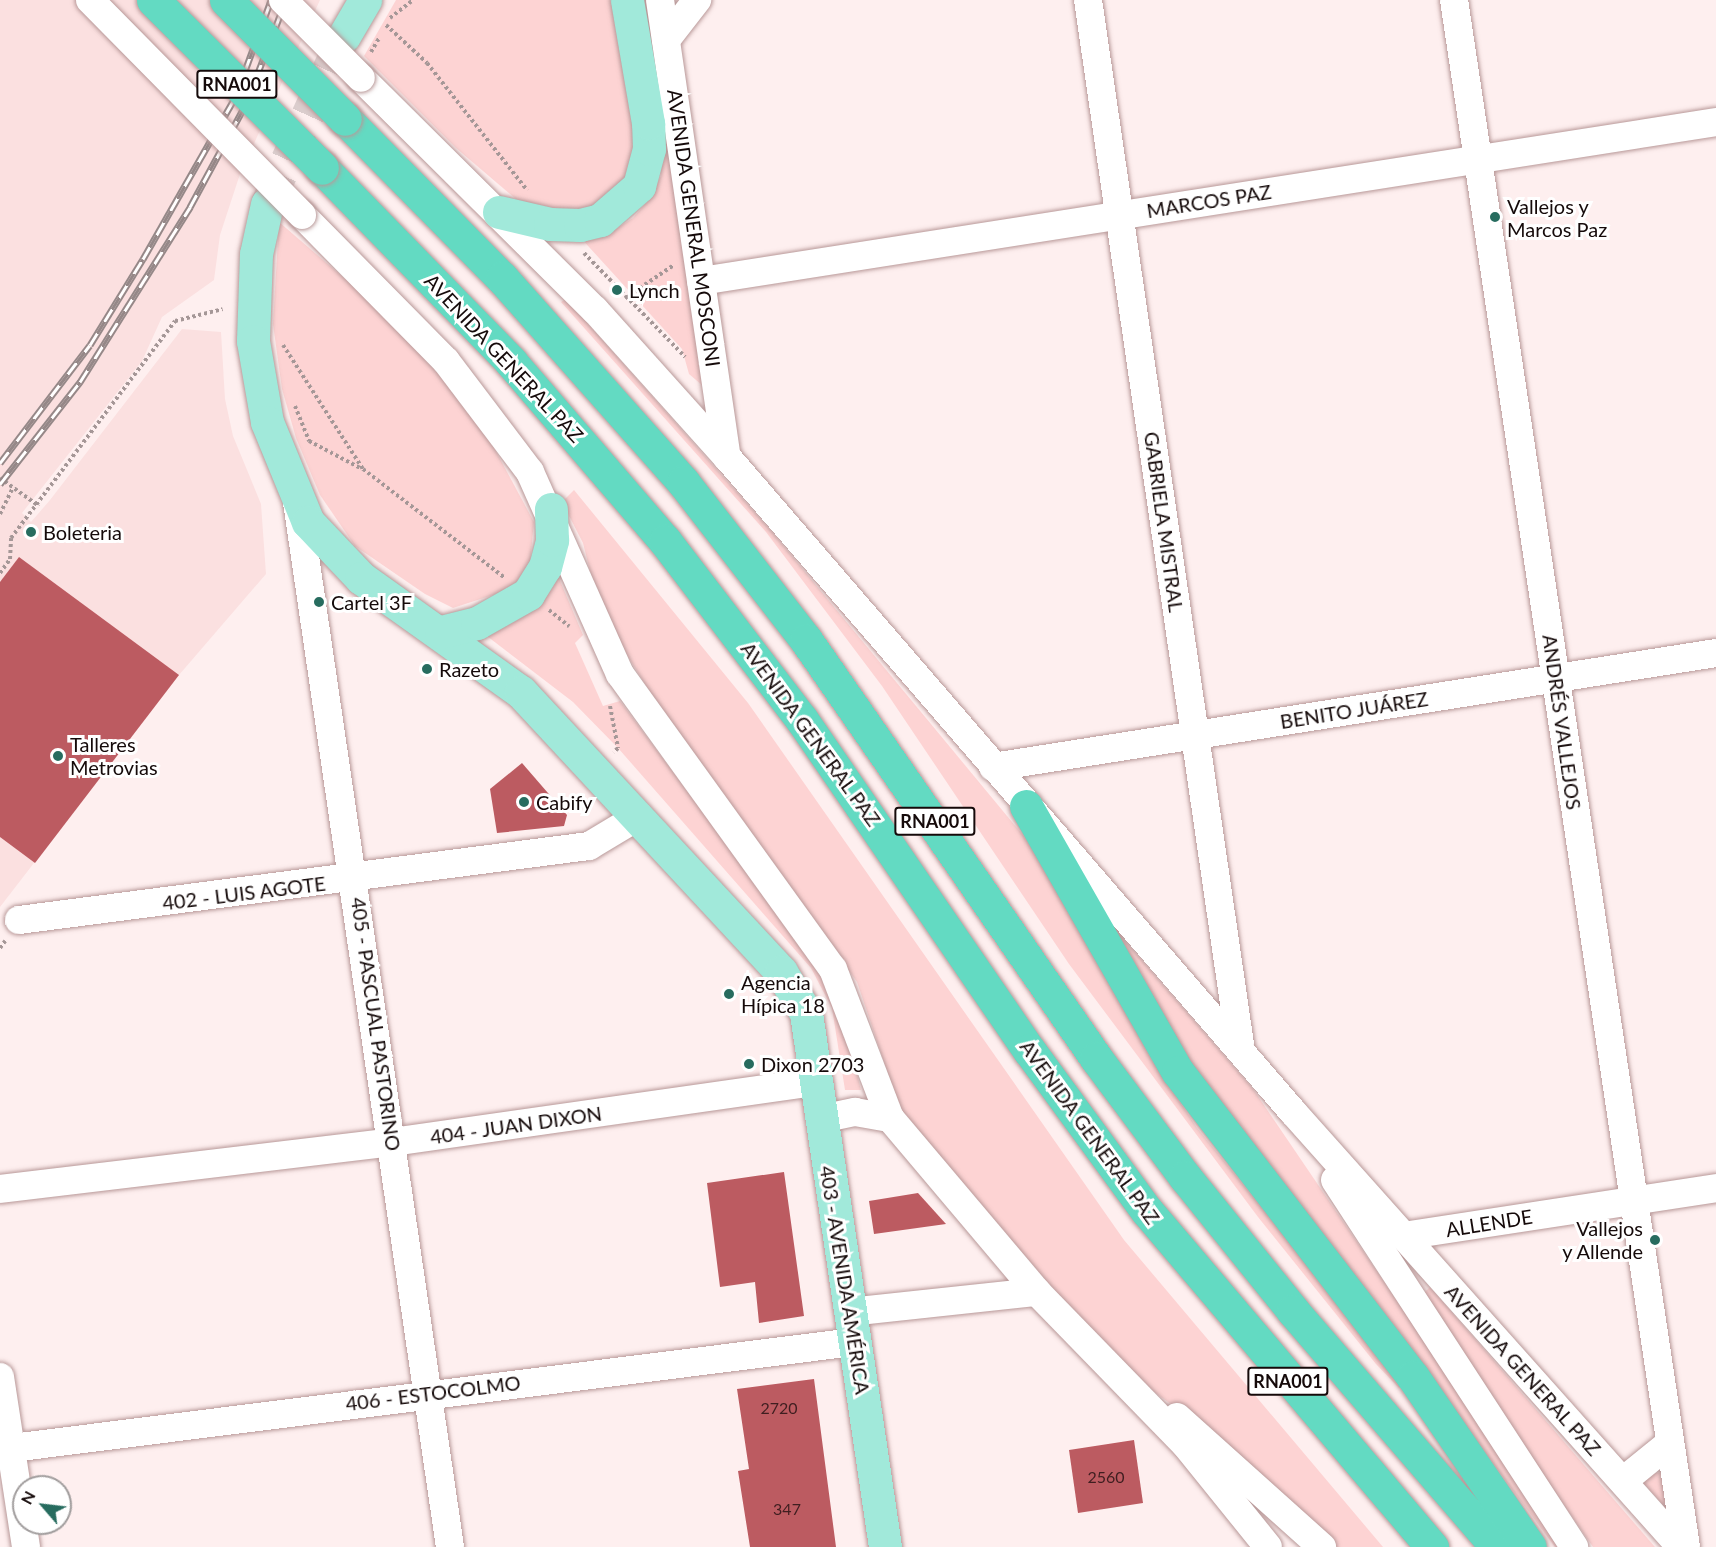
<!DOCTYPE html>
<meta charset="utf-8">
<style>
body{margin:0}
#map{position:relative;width:1716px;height:1547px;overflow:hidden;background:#feefef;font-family:Lato,sans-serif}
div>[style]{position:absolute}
.built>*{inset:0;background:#fbe0e0}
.green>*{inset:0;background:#fdd3d3}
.building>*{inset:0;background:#bc5b61}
.major-tunnel>*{height:33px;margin-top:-16.5px;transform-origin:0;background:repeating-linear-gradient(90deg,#dbcdcd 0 33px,transparent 0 49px)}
.path>*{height:4px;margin-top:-2px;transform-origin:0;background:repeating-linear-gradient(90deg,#a59797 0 3px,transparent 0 6px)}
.roads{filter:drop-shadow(0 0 2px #b89898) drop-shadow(0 0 2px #b89898)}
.minor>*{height:28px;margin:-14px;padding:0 14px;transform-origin:14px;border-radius:14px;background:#fff}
.major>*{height:33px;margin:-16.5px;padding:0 16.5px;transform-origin:16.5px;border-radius:16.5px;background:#a1e9da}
.highway>*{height:33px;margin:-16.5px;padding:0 16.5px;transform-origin:16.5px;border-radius:16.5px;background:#63dac2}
.rail>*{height:7px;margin-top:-3.5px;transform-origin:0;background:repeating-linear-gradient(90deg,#fff 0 14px,#958888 0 28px);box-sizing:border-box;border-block:2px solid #958888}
.bridges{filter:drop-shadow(0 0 2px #b89898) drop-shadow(0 0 2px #b89898)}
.minor-bridge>*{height:28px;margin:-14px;padding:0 14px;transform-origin:14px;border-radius:14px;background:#fff}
.highway-bridge>*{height:33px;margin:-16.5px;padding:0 16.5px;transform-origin:16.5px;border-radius:16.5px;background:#63dac2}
.dots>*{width:16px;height:16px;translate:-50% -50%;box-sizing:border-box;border:3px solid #fff;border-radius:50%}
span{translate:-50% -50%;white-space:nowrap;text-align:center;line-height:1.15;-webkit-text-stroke:6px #fff;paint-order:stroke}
.number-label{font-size:16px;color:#3f1e20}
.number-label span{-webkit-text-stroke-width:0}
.shield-label span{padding:2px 4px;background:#fff;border:2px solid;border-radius:4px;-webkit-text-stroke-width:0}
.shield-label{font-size:18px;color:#150a0a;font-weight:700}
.street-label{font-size:20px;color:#150a0a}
.poi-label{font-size:20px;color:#150a0a}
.left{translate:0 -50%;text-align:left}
.right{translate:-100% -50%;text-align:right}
.north{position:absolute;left:12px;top:1475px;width:60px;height:60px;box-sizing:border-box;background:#fff;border:2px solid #a19d9d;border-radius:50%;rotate:298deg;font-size:16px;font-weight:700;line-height:24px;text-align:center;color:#150a0a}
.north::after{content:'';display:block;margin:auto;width:21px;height:27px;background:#276c5f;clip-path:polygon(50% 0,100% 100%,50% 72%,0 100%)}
</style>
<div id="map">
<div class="built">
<div style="clip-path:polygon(0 0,320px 0,240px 174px,220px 235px,214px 280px,162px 317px,142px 361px,22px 513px,31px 522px,50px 500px,182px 329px,221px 332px,225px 399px,233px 436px,261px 504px,266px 574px,179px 675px,0 907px)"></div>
</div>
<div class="green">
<div style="clip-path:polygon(396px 0,617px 0,639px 127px,635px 170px,589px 214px,531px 207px,516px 199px,456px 148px,364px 56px)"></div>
<div style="clip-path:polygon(637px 0,648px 0,703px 386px,689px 374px,682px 349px,579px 236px,616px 229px,633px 218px,649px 200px,661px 176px,660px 145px)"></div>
<div style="clip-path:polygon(279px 222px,366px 297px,458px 395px,486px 433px,534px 522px,530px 562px,519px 580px,502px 592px,453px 608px,425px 594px,355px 546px,320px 495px,296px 438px,282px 389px,273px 324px)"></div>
<div style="clip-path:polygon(566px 299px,772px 532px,1046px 863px,1150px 1057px,1197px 1128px,1406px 1385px,1399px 1388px,1376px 1364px,1258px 1217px,1069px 964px,882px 686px,766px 532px,561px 302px)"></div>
<div style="clip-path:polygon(574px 490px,748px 703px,1124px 1240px,1383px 1547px,1335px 1547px,1204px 1428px,1114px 1363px,907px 1130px,857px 982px,656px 702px,616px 637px,596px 595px,583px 543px,562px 502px)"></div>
<div style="clip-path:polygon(558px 576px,583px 635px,575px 643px,603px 706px,620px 701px,815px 963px,840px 1008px,861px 1090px,845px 1090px,832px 1008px,811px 968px,618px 748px,573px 702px,483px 633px)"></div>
<div style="clip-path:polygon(1120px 935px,1253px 1089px,1564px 1547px,1555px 1547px,1394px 1330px,1172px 1047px,1114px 940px)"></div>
<div style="clip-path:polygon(1430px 1287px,1655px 1547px,1593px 1547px,1420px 1297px)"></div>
<div style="clip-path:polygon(1668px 1472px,1674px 1517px,1636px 1475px)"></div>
</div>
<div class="building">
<div style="clip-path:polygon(19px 557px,179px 675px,35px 863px,0 837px,0 582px)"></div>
<div style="clip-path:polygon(522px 763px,567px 815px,564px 826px,497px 833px,490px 789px)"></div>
<div style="clip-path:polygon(784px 1172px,804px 1316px,759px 1323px,755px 1282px,720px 1287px,707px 1183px)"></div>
<div style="clip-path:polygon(918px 1193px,946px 1224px,874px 1234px,869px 1201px)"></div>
<div style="clip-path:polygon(814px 1379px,836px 1547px,750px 1547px,738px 1471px,749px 1469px,737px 1389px)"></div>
<div style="clip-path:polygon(1134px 1440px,1143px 1503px,1078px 1513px,1069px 1450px)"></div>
</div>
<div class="major-tunnel">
<div style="left:267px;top:204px;width:185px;rotate:-65.4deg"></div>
</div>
<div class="path">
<div style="left:390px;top:18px;width:29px;rotate:-38deg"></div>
<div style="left:386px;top:25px;width:56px;rotate:42.8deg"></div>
<div style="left:427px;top:63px;width:162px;rotate:51.8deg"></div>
<div style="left:371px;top:52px;width:16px;rotate:-60deg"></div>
<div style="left:584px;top:253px;width:145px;rotate:45.8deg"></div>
<div style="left:625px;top:298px;width:59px;rotate:-34deg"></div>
<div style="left:283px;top:345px;width:148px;rotate:57.2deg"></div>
<div style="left:363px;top:469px;width:178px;rotate:37.5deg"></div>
<div style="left:295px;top:406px;width:38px;rotate:68deg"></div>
<div style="left:309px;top:441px;width:60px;rotate:27.8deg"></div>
<div style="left:0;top:478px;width:48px;rotate:35.7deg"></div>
<div style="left:0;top:514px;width:30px;rotate:-64deg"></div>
<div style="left:0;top:573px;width:17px;rotate:-54deg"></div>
<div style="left:10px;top:559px;width:21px;rotate:-87deg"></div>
<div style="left:11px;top:538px;width:272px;rotate:-52.9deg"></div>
<div style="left:175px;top:321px;width:49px;rotate:-14deg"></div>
<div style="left:549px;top:610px;width:26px;rotate:39deg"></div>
<div style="left:610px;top:706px;width:43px;rotate:79.2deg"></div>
<div style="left:618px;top:748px;width:6px;rotate:135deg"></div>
<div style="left:0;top:948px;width:9px;rotate:-54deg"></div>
</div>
<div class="roads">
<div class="minor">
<div style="left:660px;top:0;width:462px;rotate:81.7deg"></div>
<div style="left:1088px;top:0;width:1056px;rotate:81.72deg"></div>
<div style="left:1454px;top:0;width:1564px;rotate:81.47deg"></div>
<div style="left:666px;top:40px;width:51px;rotate:-52.2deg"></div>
<div style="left:361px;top:78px;width:330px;rotate:44.8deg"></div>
<div style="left:595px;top:310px;width:198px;rotate:48.1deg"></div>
<div style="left:727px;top:457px;width:866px;rotate:49.17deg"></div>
<div style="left:1293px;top:1112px;width:583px;rotate:48.27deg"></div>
<div style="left:302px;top:215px;width:205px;rotate:45.4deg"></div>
<div style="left:446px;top:361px;width:139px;rotate:52.9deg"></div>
<div style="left:530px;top:472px;width:221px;rotate:66deg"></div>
<div style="left:620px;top:674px;width:364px;rotate:54.2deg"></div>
<div style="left:833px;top:969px;width:160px;rotate:69.1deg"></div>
<div style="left:890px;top:1118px;width:228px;rotate:49.8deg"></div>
<div style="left:1037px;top:1292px;width:212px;rotate:45.8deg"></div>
<div style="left:1185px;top:1444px;width:132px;rotate:51.1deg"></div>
<div style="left:701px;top:281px;width:1027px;rotate:-8.9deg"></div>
<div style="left:297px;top:502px;width:1056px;rotate:81.67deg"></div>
<div style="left:993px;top:767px;width:732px;rotate:-8.96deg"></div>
<div style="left:19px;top:920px;width:575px;rotate:-7.4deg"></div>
<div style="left:589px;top:846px;width:58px;rotate:-31deg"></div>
<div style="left:821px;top:1119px;width:35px;rotate:-12deg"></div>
<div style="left:855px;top:1112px;width:36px;rotate:10deg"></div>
<div style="left:1335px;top:1180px;width:438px;rotate:56.9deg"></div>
<div style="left:0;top:1189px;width:396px;rotate:-6.8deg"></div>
<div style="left:393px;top:1142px;width:428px;rotate:-8.1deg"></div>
<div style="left:1403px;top:1236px;width:317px;rotate:-8.7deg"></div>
<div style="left:849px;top:1312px;width:189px;rotate:-6.1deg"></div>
<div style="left:0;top:1377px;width:172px;rotate:81.3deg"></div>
<div style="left:1177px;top:1417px;width:195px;rotate:41.9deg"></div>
<div style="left:12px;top:1448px;width:849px;rotate:-7.18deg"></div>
<div style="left:1623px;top:1481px;width:60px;rotate:-39deg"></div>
</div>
<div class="major">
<div style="left:344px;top:36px;width:42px;rotate:-59.7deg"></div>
<div style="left:267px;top:204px;width:51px;rotate:102.4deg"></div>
<div style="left:256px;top:254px;width:87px;rotate:92deg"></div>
<div style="left:253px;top:341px;width:82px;rotate:80.2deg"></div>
<div style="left:267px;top:422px;width:108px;rotate:67.7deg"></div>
<div style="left:308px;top:522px;width:77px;rotate:46.6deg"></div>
<div style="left:361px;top:578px;width:196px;rotate:35.5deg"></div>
<div style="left:521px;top:692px;width:382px;rotate:47.1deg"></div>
<div style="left:781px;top:972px;width:48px;rotate:58.6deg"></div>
<div style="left:806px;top:1013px;width:540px;rotate:81.58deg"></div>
<div style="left:499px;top:212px;width:52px;rotate:13.2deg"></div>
<div style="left:550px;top:224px;width:30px;rotate:2deg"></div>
<div style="left:580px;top:225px;width:21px;rotate:-14deg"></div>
<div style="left:600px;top:220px;width:52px;rotate:-41.1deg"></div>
<div style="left:639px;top:186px;width:38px;rotate:-75deg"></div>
<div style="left:649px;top:149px;width:26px;rotate:-92deg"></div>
<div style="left:648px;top:123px;width:125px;rotate:-99.7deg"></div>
<div style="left:441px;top:632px;width:37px;rotate:-14deg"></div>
<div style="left:477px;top:623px;width:59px;rotate:-29.6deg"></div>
<div style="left:528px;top:594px;width:32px;rotate:-58deg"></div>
<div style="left:545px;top:567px;width:28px;rotate:-75deg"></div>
<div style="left:552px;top:540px;width:31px;rotate:-92deg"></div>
</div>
<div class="highway">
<div style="left:345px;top:119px;width:223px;rotate:45.4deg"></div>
<div style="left:502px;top:278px;width:273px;rotate:48.4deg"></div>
<div style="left:683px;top:482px;width:200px;rotate:52.1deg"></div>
<div style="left:806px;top:640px;width:509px;rotate:55.25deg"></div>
<div style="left:1096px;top:1058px;width:149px;rotate:53.2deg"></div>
<div style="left:1185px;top:1177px;width:172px;rotate:51.1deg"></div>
<div style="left:1293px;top:1311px;width:312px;rotate:49.2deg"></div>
<div style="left:322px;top:168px;width:271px;rotate:45.7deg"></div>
<div style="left:511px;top:362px;width:236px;rotate:49.3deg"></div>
<div style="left:665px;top:541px;width:225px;rotate:52.6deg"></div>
<div style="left:802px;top:720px;width:401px;rotate:55.5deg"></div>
<div style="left:1029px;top:1050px;width:200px;rotate:53.8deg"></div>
<div style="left:1147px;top:1211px;width:441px;rotate:49.7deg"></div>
<div style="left:1026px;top:806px;width:306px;rotate:60.3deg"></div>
<div style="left:1178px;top:1072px;width:385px;rotate:52.4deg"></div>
<div style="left:1413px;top:1377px;width:206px;rotate:55.5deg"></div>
</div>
</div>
<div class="rail">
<div style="left:0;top:463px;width:148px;rotate:-52.7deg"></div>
<div style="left:90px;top:345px;width:101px;rotate:-58.4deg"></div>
<div style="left:143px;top:259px;width:185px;rotate:-60.3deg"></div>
<div style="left:235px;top:98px;width:104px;rotate:-69.8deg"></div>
<div style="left:0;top:484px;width:130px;rotate:-51.9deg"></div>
<div style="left:80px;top:382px;width:207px;rotate:-57.8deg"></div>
<div style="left:190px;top:207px;width:117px;rotate:-61.5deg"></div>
<div style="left:246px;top:104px;width:111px;rotate:-69deg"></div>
</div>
<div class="bridges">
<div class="minor-bridge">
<div style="left:90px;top:0;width:302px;rotate:45.4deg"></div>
<div style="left:283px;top:0;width:110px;rotate:45deg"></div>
</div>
<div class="highway-bridge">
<div style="left:153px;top:0;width:238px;rotate:44.8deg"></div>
<div style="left:226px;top:0;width:168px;rotate:45deg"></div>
</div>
</div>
<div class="dots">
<div style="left:1495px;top:217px;background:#276c5f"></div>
<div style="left:617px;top:290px;background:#276c5f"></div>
<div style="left:31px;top:532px;background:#276c5f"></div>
<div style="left:319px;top:602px;background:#276c5f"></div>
<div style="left:427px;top:669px;background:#276c5f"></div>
<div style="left:58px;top:756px;background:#276c5f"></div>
<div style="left:524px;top:802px;background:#276c5f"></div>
<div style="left:729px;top:994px;background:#276c5f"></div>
<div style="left:749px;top:1064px;background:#276c5f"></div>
<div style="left:1655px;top:1240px;background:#276c5f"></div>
</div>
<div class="number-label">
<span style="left:779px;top:1408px">2720</span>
<span style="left:1106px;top:1477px">2560</span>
<span style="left:787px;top:1509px">347</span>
</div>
<div class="shield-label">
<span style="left:237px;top:84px">RNA001</span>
<span style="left:935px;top:821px">RNA001</span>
<span style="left:1288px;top:1381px">RNA001</span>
</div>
<div class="street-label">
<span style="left:1209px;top:201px;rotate:-9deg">MARCOS PAZ</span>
<span style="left:694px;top:228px;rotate:82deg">AVENIDA GENERAL MOSCONI</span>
<span style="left:504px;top:358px;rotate:47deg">AVENIDA GENERAL PAZ</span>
<span style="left:1164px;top:522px;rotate:82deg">GABRIELA MISTRAL</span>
<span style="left:1354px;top:710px;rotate:-9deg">BENITO JUÁREZ</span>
<span style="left:1562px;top:722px;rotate:82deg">ANDRÉS VALLEJOS</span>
<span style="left:811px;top:734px;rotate:54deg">AVENIDA GENERAL PAZ</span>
<span style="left:244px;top:893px;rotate:-7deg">402 - LUIS AGOTE</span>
<span style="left:376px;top:1024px;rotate:82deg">405 - PASCUAL PASTORINO</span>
<span style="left:516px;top:1125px;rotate:-8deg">404 - JUAN DIXON</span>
<span style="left:1090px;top:1132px;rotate:54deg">AVENIDA GENERAL PAZ</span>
<span style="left:1489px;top:1223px;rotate:-9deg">ALLENDE</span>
<span style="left:845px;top:1280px;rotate:81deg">403 - AVENIDA AMÉRICA</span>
<span style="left:1523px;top:1370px;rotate:48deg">AVENIDA GENERAL PAZ</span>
<span style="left:433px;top:1393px;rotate:-7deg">406 - ESTOCOLMO</span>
</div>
<div class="poi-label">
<span class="left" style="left:1507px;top:218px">Vallejos y<br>Marcos Paz</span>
<span class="left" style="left:629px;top:290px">Lynch</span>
<span class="left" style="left:43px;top:532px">Boleteria</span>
<span class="left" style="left:331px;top:602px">Cartel 3F</span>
<span class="left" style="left:439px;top:669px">Razeto</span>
<span class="left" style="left:70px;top:756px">Talleres<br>Metrovias</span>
<span class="left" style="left:536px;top:802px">Cabify</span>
<span class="left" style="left:741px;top:994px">Agencia<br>Hípica 18</span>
<span class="left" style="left:761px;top:1064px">Dixon 2703</span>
<span class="right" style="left:1643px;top:1240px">Vallejos<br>y Allende</span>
</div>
<div class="north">N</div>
</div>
